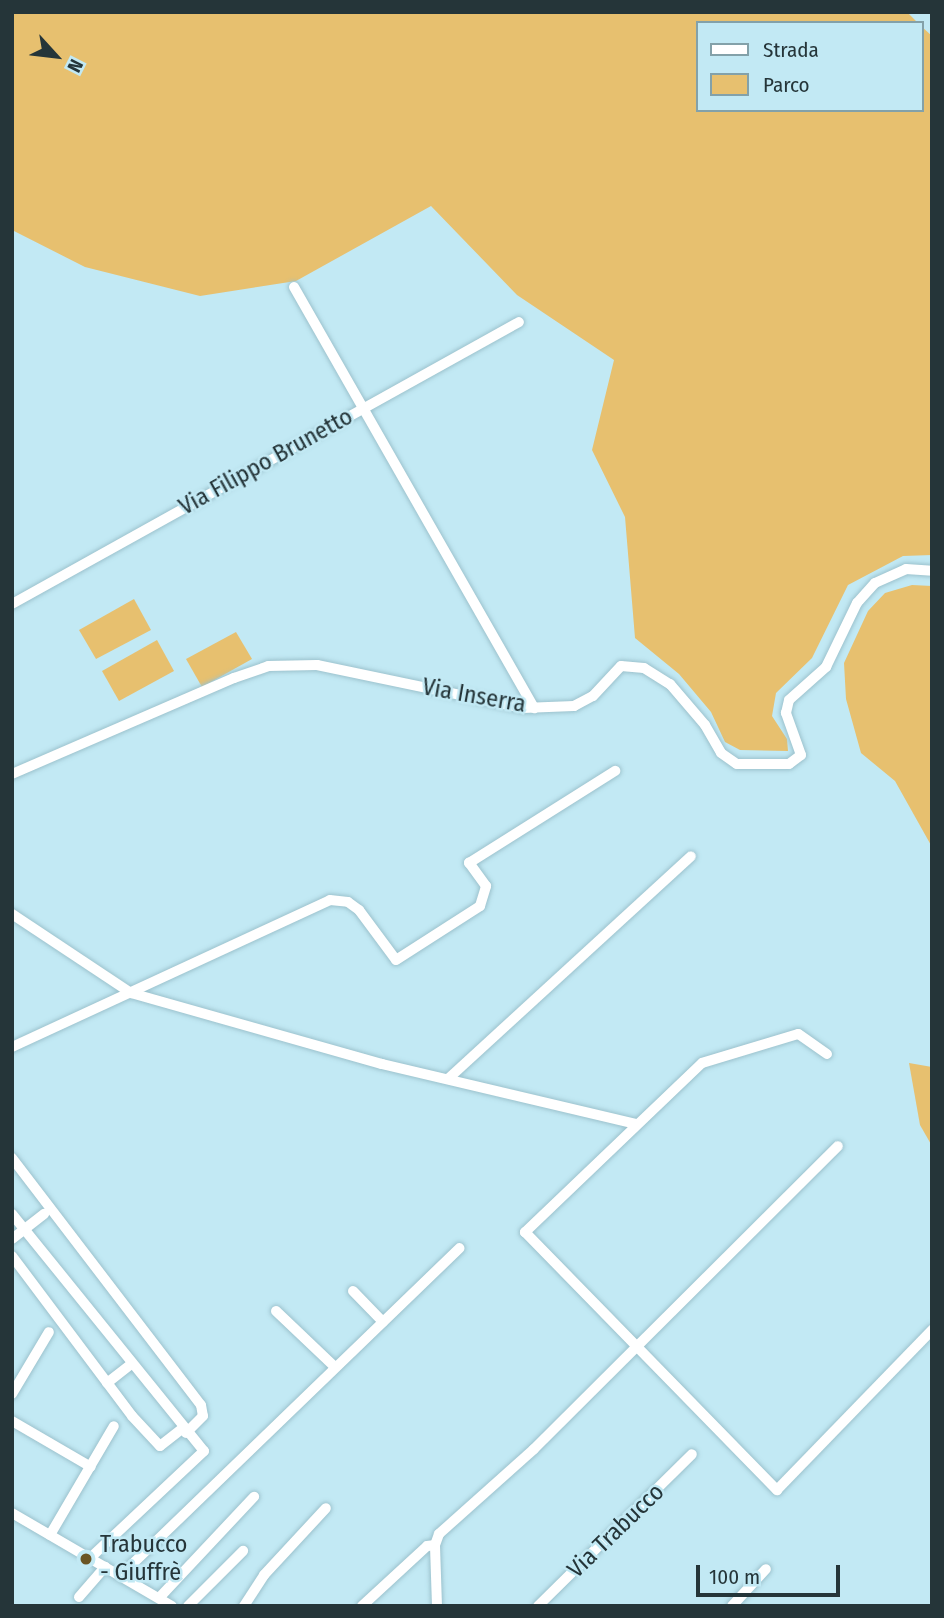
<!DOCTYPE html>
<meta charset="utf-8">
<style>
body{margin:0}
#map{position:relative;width:944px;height:1618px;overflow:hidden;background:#c2e9f4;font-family:"Fira Sans Condensed",sans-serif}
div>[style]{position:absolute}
.green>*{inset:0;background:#e7c06f}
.roads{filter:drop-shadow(0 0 2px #9cc2cd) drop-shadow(0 0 2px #9cc2cd)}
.minor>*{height:10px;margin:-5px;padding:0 5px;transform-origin:5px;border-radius:5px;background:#fff}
.dots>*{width:19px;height:19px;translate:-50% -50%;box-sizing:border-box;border:4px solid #c2e9f4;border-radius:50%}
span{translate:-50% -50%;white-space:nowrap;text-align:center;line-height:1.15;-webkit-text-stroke:5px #c2e9f4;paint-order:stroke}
.street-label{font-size:24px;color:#253539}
.poi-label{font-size:24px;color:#253539}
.left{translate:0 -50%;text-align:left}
.frame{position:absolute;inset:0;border:14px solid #253539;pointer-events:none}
.legend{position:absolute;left:696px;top:21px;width:228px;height:91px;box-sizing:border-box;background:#c2e9f4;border:2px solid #83a1a9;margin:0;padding:9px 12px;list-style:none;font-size:21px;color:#253539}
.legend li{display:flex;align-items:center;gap:14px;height:35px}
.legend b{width:35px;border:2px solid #83a1a9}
.north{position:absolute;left:21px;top:21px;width:70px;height:70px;-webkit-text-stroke:5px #c2e9f4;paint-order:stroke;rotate:117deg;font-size:19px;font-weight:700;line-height:28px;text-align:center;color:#253539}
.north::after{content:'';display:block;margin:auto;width:24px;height:32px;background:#253539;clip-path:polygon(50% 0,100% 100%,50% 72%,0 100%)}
.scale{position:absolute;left:696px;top:1565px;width:144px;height:32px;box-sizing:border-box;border:4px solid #253539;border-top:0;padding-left:9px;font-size:21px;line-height:24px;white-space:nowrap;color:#253539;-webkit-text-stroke:5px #c2e9f4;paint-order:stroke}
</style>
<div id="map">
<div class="green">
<div style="clip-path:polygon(12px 12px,907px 12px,918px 23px,697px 23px,697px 110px,921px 110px,921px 26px,932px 36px,932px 555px,903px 556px,848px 585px,812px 658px,776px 693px,772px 716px,787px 739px,788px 751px,740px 750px,725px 742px,711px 712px,679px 674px,635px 638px,625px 517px,592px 450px,614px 360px,517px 295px,431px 206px,296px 281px,200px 296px,85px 267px,12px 230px)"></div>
<div style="clip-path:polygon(912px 585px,932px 586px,932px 847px,895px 781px,861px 753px,846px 699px,844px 663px,868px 611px,885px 593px)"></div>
<div style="clip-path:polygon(134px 599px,151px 630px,96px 659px,79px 630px)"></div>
<div style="clip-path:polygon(236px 632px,252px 659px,202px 687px,186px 659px)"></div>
<div style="clip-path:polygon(157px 640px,174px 671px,119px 701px,102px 671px)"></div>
<div style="clip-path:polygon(909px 1063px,932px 1067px,932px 1146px,920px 1125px)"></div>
</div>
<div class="roads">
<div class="minor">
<div style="left:294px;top:287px;width:485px;rotate:60.3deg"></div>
<div style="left:12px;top:604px;width:580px;rotate:-29.08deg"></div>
<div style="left:12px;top:774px;width:242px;rotate:-23.4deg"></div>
<div style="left:234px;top:678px;width:36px;rotate:-19deg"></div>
<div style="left:268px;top:666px;width:49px;rotate:-1.2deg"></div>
<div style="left:317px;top:665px;width:210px;rotate:11.8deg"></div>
<div style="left:523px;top:708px;width:51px;rotate:-2.2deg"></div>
<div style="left:574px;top:706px;width:21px;rotate:-28deg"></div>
<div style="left:593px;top:696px;width:41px;rotate:-47deg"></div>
<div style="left:621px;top:666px;width:23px;rotate:5deg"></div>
<div style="left:644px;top:668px;width:31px;rotate:32deg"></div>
<div style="left:670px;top:684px;width:54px;rotate:49.5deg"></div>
<div style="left:705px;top:725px;width:32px;rotate:60deg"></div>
<div style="left:721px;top:753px;width:19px;rotate:35deg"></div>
<div style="left:737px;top:764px;width:52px"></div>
<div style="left:789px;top:764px;width:15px;rotate:-37deg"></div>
<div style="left:801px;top:755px;width:45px;rotate:-109.7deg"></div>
<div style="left:786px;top:713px;width:13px;rotate:-77deg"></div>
<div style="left:789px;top:700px;width:50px;rotate:-41.7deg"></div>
<div style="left:826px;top:667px;width:71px;rotate:-64.2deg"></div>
<div style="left:857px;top:603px;width:27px;rotate:-48deg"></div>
<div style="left:875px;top:583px;width:34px;rotate:-24deg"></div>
<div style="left:906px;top:569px;width:26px;rotate:4deg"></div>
<div style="left:12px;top:914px;width:143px;rotate:33.6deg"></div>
<div style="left:131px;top:993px;width:261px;rotate:15.8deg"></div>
<div style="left:382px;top:1064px;width:261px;rotate:13.3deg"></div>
<div style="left:12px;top:1047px;width:350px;rotate:-24.8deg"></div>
<div style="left:330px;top:900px;width:18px;rotate:6deg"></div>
<div style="left:348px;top:902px;width:14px;rotate:36deg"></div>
<div style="left:359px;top:910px;width:62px;rotate:53.5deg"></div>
<div style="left:396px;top:960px;width:100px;rotate:-32.7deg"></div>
<div style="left:480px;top:906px;width:21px;rotate:-73deg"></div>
<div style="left:486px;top:886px;width:29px;rotate:-126deg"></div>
<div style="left:469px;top:863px;width:173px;rotate:-32.2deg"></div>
<div style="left:827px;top:1054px;width:35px;rotate:-145deg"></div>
<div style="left:798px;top:1034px;width:100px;rotate:163.2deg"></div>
<div style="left:702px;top:1063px;width:245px;rotate:136.3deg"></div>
<div style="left:525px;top:1232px;width:361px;rotate:45.7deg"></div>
<div style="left:777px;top:1490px;width:223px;rotate:-45.9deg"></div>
<div style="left:449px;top:1078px;width:328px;rotate:-42.5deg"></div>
<div style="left:12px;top:1158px;width:311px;rotate:52.6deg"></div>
<div style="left:201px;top:1405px;width:11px;rotate:80deg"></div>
<div style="left:203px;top:1416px;width:24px;rotate:135deg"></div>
<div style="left:12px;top:1214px;width:305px;rotate:51deg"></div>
<div style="left:204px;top:1451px;width:156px;rotate:136.8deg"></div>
<div style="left:12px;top:1239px;width:41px;rotate:-38deg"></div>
<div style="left:12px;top:1256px;width:200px;rotate:53.1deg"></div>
<div style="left:132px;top:1416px;width:41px;rotate:47deg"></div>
<div style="left:160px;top:1446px;width:28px;rotate:-38deg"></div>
<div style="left:353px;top:1291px;width:43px;rotate:45.9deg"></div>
<div style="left:276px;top:1311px;width:81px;rotate:43.5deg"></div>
<div style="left:107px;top:1383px;width:31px;rotate:-38deg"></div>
<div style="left:12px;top:1394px;width:72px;rotate:-59.2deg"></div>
<div style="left:12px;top:1421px;width:91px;rotate:30.2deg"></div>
<div style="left:12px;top:1513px;width:185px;rotate:30.2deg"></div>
<div style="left:50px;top:1535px;width:126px;rotate:-59.6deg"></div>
<div style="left:120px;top:1576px;width:472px;rotate:-44deg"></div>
<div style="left:79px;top:1597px;width:40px;rotate:-49deg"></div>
<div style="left:159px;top:1598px;width:139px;rotate:-46.8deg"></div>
<div style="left:188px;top:1606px;width:78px;rotate:-45deg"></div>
<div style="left:244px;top:1606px;width:37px;rotate:-57deg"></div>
<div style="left:264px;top:1575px;width:91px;rotate:-47.2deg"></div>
<div style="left:362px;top:1606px;width:88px;rotate:-42.7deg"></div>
<div style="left:427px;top:1546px;width:8px;rotate:-7deg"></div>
<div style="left:437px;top:1606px;width:61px;rotate:-91.9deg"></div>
<div style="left:435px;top:1545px;width:12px;rotate:-70deg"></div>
<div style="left:439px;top:1534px;width:127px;rotate:-41.8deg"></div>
<div style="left:534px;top:1449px;width:429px;rotate:-44.9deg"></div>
<div style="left:538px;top:1606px;width:216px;rotate:-44.6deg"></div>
<div style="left:732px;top:1606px;width:50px;rotate:-47.4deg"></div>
</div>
</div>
<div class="dots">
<div style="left:86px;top:1559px;background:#6a5423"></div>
</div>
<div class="street-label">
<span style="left:266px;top:462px;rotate:-29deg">Via Filippo Brunetto</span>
<span style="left:474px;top:696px;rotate:10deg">Via Inserra</span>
<span style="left:616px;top:1531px;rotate:-44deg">Via Trabucco</span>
</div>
<div class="poi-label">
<span class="left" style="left:100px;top:1559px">Trabucco<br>- Giuffrè</span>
</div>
<div class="frame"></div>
<ul class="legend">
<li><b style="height:9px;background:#fff"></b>Strada</li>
<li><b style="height:19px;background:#e7c06f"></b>Parco</li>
</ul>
<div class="north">N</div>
<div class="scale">100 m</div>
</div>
